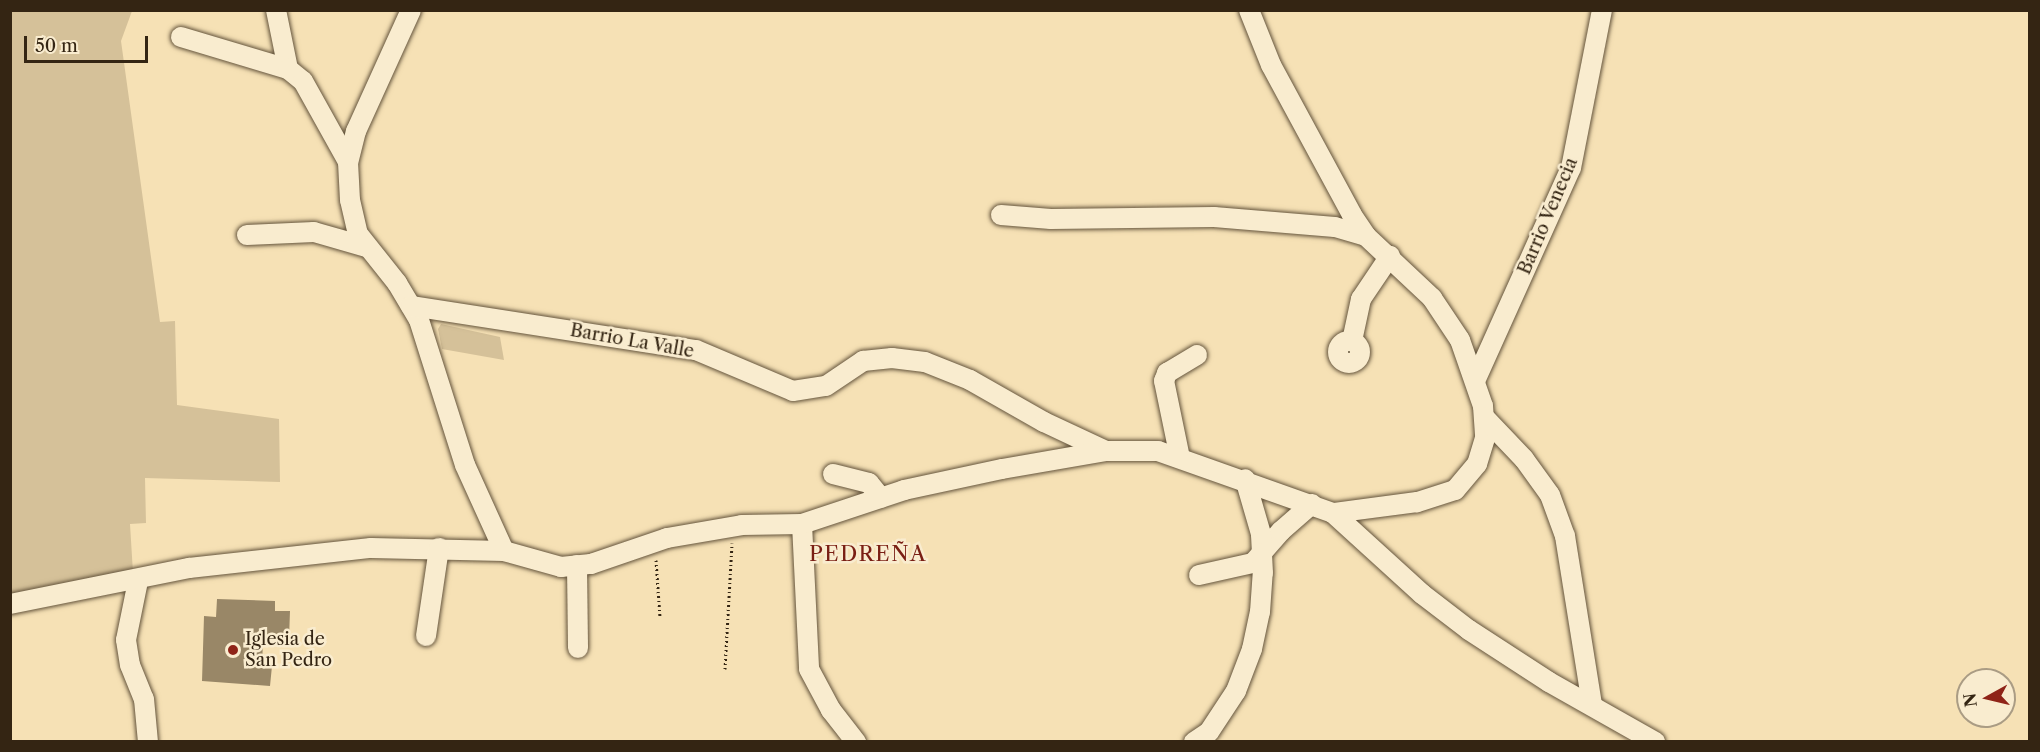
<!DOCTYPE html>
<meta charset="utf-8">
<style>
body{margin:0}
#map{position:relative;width:2040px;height:752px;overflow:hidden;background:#f6e1b5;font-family:"Libre Caslon Text",serif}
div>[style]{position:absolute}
.green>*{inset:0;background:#d5c199}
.building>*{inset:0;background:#998767}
.path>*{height:3px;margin-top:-1.5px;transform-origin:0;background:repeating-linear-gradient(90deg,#342513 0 1.5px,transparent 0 4.5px)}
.roads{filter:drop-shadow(0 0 2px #64543c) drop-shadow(0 0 2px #64543c)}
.minor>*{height:20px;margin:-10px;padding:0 10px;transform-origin:10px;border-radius:10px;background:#f9eccf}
.minor>.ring{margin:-10px;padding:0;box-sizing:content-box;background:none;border:20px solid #f9eccf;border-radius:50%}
.dots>*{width:16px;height:16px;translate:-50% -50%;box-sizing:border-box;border:3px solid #f9eccf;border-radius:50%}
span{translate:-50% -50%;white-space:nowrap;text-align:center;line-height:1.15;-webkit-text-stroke:5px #f9eccf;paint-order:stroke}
.street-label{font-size:18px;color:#342513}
.poi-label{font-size:18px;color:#342513}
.left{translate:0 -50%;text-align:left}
.quarter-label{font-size:21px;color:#7a1f14;letter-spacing:1.5px}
.frame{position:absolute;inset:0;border:12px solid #342513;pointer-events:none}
.north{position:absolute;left:1956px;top:668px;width:60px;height:60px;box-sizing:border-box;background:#f9eccf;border:2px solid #aa9c84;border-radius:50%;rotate:262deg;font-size:16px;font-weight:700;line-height:24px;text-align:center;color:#342513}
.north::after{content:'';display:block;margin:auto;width:21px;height:27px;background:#8f2418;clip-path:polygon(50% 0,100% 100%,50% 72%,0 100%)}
.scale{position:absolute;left:24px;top:36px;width:124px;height:27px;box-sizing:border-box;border:3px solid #342513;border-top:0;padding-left:8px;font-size:18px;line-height:21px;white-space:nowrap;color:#342513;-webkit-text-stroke:4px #f9eccf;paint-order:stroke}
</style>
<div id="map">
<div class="green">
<div style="clip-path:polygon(11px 11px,132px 11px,121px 41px,160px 322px,175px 321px,177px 405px,279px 419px,280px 482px,145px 478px,146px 523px,130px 524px,133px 573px,11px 597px)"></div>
<div style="clip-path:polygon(441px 324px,500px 337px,504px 360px,442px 349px,438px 329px)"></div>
</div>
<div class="building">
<div style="clip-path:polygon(217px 599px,275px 601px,275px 611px,290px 611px,289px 639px,263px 641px,262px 666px,272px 666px,270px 686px,202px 681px,204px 616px,216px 617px)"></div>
</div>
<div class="path">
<div style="left:656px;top:560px;width:57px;rotate:86deg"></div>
<div style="left:725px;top:669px;width:126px;rotate:-86.8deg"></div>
</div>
<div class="roads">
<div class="minor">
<div style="left:276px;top:10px;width:60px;rotate:78.5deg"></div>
<div style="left:411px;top:10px;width:133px;rotate:114.4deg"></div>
<div style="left:356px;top:131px;width:32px;rotate:104deg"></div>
<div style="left:348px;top:162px;width:38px;rotate:87deg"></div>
<div style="left:350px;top:200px;width:35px;rotate:77deg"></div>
<div style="left:358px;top:234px;width:63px;rotate:51.5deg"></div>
<div style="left:397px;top:283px;width:43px;rotate:59.3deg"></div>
<div style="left:419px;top:320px;width:152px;rotate:72.4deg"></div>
<div style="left:465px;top:465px;width:94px;rotate:65.6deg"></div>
<div style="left:1249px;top:10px;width:59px;rotate:68.2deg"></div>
<div style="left:1271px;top:65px;width:170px;rotate:61.6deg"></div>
<div style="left:1352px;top:215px;width:25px;rotate:56deg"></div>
<div style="left:1366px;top:236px;width:91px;rotate:43.2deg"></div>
<div style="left:1432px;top:298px;width:50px;rotate:56.3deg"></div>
<div style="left:1460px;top:340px;width:70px;rotate:70.8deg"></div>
<div style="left:1483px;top:406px;width:32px;rotate:86deg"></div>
<div style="left:1485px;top:438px;width:27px;rotate:107deg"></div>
<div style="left:1477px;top:464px;width:34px;rotate:130deg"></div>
<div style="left:1455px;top:490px;width:40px;rotate:162deg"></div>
<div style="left:1417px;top:502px;width:85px;rotate:172.5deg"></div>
<div style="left:181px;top:37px;width:112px;rotate:16.7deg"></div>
<div style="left:288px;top:69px;width:19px;rotate:39deg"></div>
<div style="left:303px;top:81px;width:93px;rotate:60.9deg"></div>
<div style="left:1001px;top:215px;width:50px;rotate:4.6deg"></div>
<div style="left:1051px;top:219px;width:163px;rotate:-0.7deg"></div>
<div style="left:1214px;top:217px;width:121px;rotate:4.7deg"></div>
<div style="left:1335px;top:227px;width:32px;rotate:16deg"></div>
<div style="left:247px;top:235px;width:67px;rotate:-2.6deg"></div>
<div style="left:314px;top:232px;width:54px;rotate:16.1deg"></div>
<div style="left:411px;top:306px;width:288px;rotate:8.8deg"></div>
<div style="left:696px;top:350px;width:105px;rotate:22.9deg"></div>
<div style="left:793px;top:391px;width:33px;rotate:-9deg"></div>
<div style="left:826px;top:386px;width:45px;rotate:-34deg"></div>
<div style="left:863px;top:361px;width:29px;rotate:-6deg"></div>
<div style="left:892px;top:358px;width:33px;rotate:7deg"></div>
<div style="left:925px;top:362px;width:48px;rotate:21.8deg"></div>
<div style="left:970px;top:380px;width:85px;rotate:29.6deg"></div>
<div style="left:1044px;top:422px;width:68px;rotate:25.1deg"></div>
<div style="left:1352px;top:341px;width:43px;rotate:-77.9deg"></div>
<div style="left:1361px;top:299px;width:52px;rotate:-56deg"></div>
<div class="ring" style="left:1338px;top:341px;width:2px;height:2px"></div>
<div style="left:1476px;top:379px;width:231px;rotate:-65.8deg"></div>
<div style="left:1571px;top:168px;width:161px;rotate:-78.9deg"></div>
<div style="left:1484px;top:417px;width:58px;rotate:46.4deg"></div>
<div style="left:1524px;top:459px;width:44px;rotate:54.2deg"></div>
<div style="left:1550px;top:495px;width:44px;rotate:69.9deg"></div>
<div style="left:1565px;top:536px;width:170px;rotate:80.9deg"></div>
<div style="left:1180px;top:458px;width:79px;rotate:-101.7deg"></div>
<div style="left:1164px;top:381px;width:9px;rotate:-69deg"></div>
<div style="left:1167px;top:373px;width:35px;rotate:-31deg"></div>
<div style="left:833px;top:474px;width:37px;rotate:14deg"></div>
<div style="left:869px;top:483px;width:19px;rotate:51deg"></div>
<div style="left:802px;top:524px;width:145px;rotate:87.2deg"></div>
<div style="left:809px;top:669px;width:47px;rotate:61.8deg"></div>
<div style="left:831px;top:710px;width:41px;rotate:52deg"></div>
<div style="left:577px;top:565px;width:83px;rotate:89.3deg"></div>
<div style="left:1199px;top:575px;width:55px;rotate:-12.5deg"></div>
<div style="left:1253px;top:563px;width:43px;rotate:-48.8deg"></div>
<div style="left:1281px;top:531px;width:41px;rotate:-41.1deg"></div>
<div style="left:138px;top:581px;width:60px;rotate:101.5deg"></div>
<div style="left:126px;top:640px;width:25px;rotate:81deg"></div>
<div style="left:130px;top:665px;width:37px;rotate:68deg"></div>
<div style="left:144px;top:699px;width:43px;rotate:84.7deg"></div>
<div style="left:10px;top:604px;width:183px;rotate:-11.4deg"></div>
<div style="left:189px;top:568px;width:183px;rotate:-6.3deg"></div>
<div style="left:371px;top:548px;width:133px;rotate:1.3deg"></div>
<div style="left:504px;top:551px;width:59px;rotate:15.7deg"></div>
<div style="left:561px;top:567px;width:30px;rotate:-6deg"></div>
<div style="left:591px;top:564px;width:80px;rotate:-18.9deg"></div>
<div style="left:667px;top:538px;width:76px;rotate:-9.8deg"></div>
<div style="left:742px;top:525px;width:60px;rotate:-1deg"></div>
<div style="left:802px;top:524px;width:108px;rotate:-18.4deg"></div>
<div style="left:904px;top:490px;width:100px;rotate:-12.1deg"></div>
<div style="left:1002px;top:469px;width:106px;rotate:-9.8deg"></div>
<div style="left:1106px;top:451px;width:52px"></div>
<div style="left:1158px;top:451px;width:186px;rotate:19.5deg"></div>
<div style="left:1333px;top:513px;width:120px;rotate:42.3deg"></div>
<div style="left:1422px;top:594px;width:59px;rotate:37.5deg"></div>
<div style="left:1469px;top:630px;width:95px;rotate:33deg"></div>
<div style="left:1549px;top:682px;width:122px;rotate:29.5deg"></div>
<div style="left:426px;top:636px;width:89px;rotate:-81.6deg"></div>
<div style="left:1194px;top:742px;width:18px;rotate:-34deg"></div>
<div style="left:1209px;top:732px;width:49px;rotate:-56.6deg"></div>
<div style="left:1236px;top:691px;width:45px;rotate:-69.1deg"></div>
<div style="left:1252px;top:649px;width:38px;rotate:-78deg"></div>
<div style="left:1260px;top:612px;width:39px;rotate:-86deg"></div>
<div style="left:1263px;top:573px;width:39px;rotate:-93deg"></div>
<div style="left:1261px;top:534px;width:57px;rotate:-106.2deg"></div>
</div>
</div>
<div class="dots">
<div style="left:233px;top:650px;background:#8f2418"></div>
</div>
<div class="street-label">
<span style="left:1548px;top:216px;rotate:-67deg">Barrio Venecia</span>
<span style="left:632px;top:341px;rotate:10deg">Barrio La Valle</span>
</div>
<div class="poi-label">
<span class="left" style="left:245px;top:650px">Iglesia de<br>San Pedro</span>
</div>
<div class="quarter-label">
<span style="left:868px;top:554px">PEDREÑA</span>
</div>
<div class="frame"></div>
<div class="north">N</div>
<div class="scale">50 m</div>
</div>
